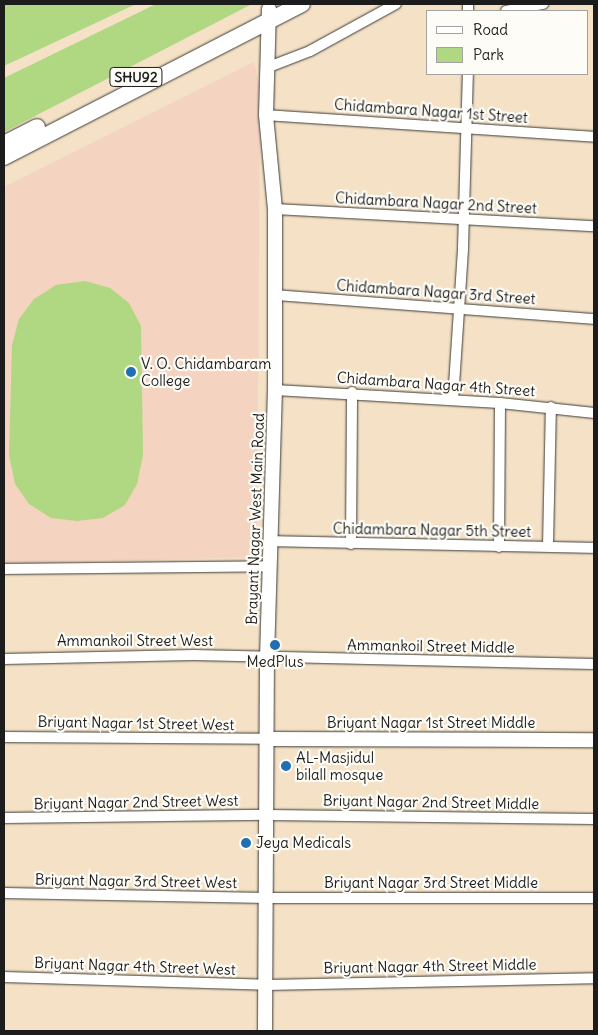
<!DOCTYPE html>
<style>
body{margin:0}
#map{position:relative;width:598px;height:1035px;overflow:hidden;background:#f4e1c6;font-family:Delius,sans-serif}
div>[style]{position:absolute}
.built>*{inset:0;background:#f4d3c0}
.green>*{inset:0;background:#b0d782}
.roads{filter:drop-shadow(0 0 1px #3c3a36) drop-shadow(0 0 1px #3c3a36)}
.street>*{height:10px;margin:-5px;padding:0 5px;transform-origin:5px;border-radius:5px;background:#fff}
.secondary>*{height:14px;margin:-7px;padding:0 7px;transform-origin:7px;border-radius:7px;background:#fff}
.primary>*{height:16px;margin:-8px;padding:0 8px;transform-origin:8px;border-radius:8px;background:#fff}
.dots>*{width:14px;height:14px;translate:-50% -50%;box-sizing:border-box;border:2px solid #fdfcf7;border-radius:50%}
span{translate:-50% -50%;white-space:nowrap;text-align:center;line-height:1.15;-webkit-text-stroke:4.5px #fdfcf7;paint-order:stroke}
.shield-label span{padding:1px 4px;background:#fdfcf7;border:1px solid;border-radius:4px;-webkit-text-stroke-width:0}
.shield-label{font-size:14px;color:#1c1c1c;font-weight:700}
.street-label{font-size:15px;color:#1c1c1c}
.poi-label{font-size:15px;color:#1c1c1c}
.left{translate:0 -50%;text-align:left}
.frame{position:absolute;inset:0;border:5px solid #1c1c1c;pointer-events:none}
.legend{position:absolute;left:426px;top:10px;width:162px;height:65px;box-sizing:border-box;background:#fdfcf7;border:1px solid #a3a29f;margin:0;padding:6px 9px;list-style:none;font-size:15px;color:#1c1c1c}
.legend li{display:flex;align-items:center;gap:10px;height:25px}
.legend b{width:25px;border:1px solid #a3a29f}
</style>
<div id="map">
<div class="built">
<div style="clip-path:polygon(254px 62px,260px 87px,257px 557px,4px 564px,4px 187px)"></div>
</div>
<div class="green">
<div style="clip-path:polygon(4px 4px,136px 4px,4px 66px)"></div>
<div style="clip-path:polygon(156px 4px,252px 4px,4px 132px,4px 78px)"></div>
<div style="clip-path:polygon(85px 281px,110px 288px,129px 303px,141px 326px,143px 455px,137px 484px,125px 505px,103px 518px,77px 521px,51px 518px,29px 504px,15px 484px,9px 455px,12px 345px,19px 319px,34px 299px,56px 285px)"></div>
</div>
<div class="roads">
<div class="street">
<div style="left:468px;top:11px;width:7px;rotate:-90deg"></div>
<div style="left:506px;top:11px;width:38px;rotate:-11deg"></div>
<div style="left:266px;top:68px;width:47px;rotate:-21.1deg"></div>
<div style="left:310px;top:51px;width:98px;rotate:-28.7deg"></div>
<div style="left:266px;top:115px;width:329px;rotate:3.8deg"></div>
<div style="left:275px;top:209px;width:319px;rotate:3.1deg"></div>
<div style="left:275px;top:295px;width:320px;rotate:4.3deg"></div>
<div style="left:275px;top:390px;width:225px;rotate:3.3deg"></div>
<div style="left:500px;top:403px;width:95px;rotate:6.1deg"></div>
<div style="left:453px;top:400px;width:152px;rotate:-86.2deg"></div>
<div style="left:463px;top:248px;width:174px;rotate:-88.4deg"></div>
<div style="left:270px;top:541px;width:324px;rotate:1.2deg"></div>
<div style="left:351px;top:544px;width:152px;rotate:-89.6deg"></div>
<div style="left:548px;top:546px;width:139px;rotate:-88.8deg"></div>
<div style="left:499px;top:547px;width:144px;rotate:-89.6deg"></div>
<div style="left:4px;top:569px;width:266px;rotate:-0.6deg"></div>
<div style="left:4px;top:659px;width:190px;rotate:-1.2deg"></div>
<div style="left:194px;top:655px;width:400px;rotate:1.3deg"></div>
<div style="left:4px;top:737px;width:263px;rotate:0.4deg"></div>
<div style="left:4px;top:818px;width:264px;rotate:-0.7deg"></div>
<div style="left:268px;top:815px;width:326px;rotate:0.7deg"></div>
<div style="left:4px;top:893px;width:263px;rotate:1.1deg"></div>
<div style="left:267px;top:898px;width:327px"></div>
<div style="left:4px;top:977px;width:262px;rotate:1.7deg"></div>
<div style="left:266px;top:985px;width:328px;rotate:-1.2deg"></div>
</div>
<div class="secondary">
<div style="left:267px;top:739px;width:327px;rotate:0.2deg"></div>
<div style="left:265px;top:1031px;width:373px;rotate:-89.7deg"></div>
<div style="left:267px;top:658px;width:268px;rotate:-88.3deg"></div>
<div style="left:275px;top:390px;width:181px;rotate:-90deg"></div>
<div style="left:275px;top:209px;width:94px;rotate:-95.5deg"></div>
<div style="left:266px;top:115px;width:106px;rotate:-88.4deg"></div>
</div>
<div class="primary">
<div style="left:4px;top:144px;width:37px;rotate:-27deg"></div>
<div style="left:4px;top:157px;width:335px;rotate:-27.2deg"></div>
</div>
</div>
<div class="dots">
<div style="left:131px;top:372px;background:#1f6fb2"></div>
<div style="left:275px;top:645px;background:#1f6fb2"></div>
<div style="left:286px;top:766px;background:#1f6fb2"></div>
<div style="left:246px;top:843px;background:#1f6fb2"></div>
</div>
<div class="shield-label">
<span style="left:136px;top:77px">SHU92</span>
</div>
<div class="street-label">
<span style="left:431px;top:111px;rotate:4deg">Chidambara Nagar 1st Street</span>
<span style="left:436px;top:203px;rotate:3deg">Chidambara Nagar 2nd Street</span>
<span style="left:436px;top:292px;rotate:4deg">Chidambara Nagar 3rd Street</span>
<span style="left:436px;top:384px;rotate:4deg">Chidambara Nagar 4th Street</span>
<span style="left:255px;top:519px;rotate:-88deg">Brayant Nagar West Main Road</span>
<span style="left:432px;top:530px;rotate:1deg">Chidambara Nagar 5th Street</span>
<span style="left:135px;top:641px">Ammankoil Street West</span>
<span style="left:431px;top:646px;rotate:1deg">Ammankoil Street Middle</span>
<span style="left:136px;top:723px;rotate:1deg">Briyant Nagar 1st Street West</span>
<span style="left:431px;top:723px">Briyant Nagar 1st Street Middle</span>
<span style="left:136px;top:802px;rotate:-1deg">Briyant Nagar 2nd Street West</span>
<span style="left:431px;top:802px;rotate:1deg">Briyant Nagar 2nd Street Middle</span>
<span style="left:136px;top:881px;rotate:1deg">Briyant Nagar 3rd Street West</span>
<span style="left:431px;top:883px">Briyant Nagar 3rd Street Middle</span>
<span style="left:135px;top:966px;rotate:2deg">Briyant Nagar 4th Street West</span>
<span style="left:430px;top:966px;rotate:-1deg">Briyant Nagar 4th Street Middle</span>
</div>
<div class="poi-label">
<span class="left" style="left:141px;top:372px">V. O. Chidambaram<br>College</span>
<span style="left:275px;top:662px">MedPlus</span>
<span class="left" style="left:296px;top:766px">AL-Masjidul<br>bilall mosque</span>
<span class="left" style="left:256px;top:843px">Jeya Medicals</span>
</div>
<div class="frame"></div>
<ul class="legend">
<li><b style="height:6px;background:#fff"></b>Road</li>
<li><b style="height:14px;background:#b0d782"></b>Park</li>
</ul>
</div>
